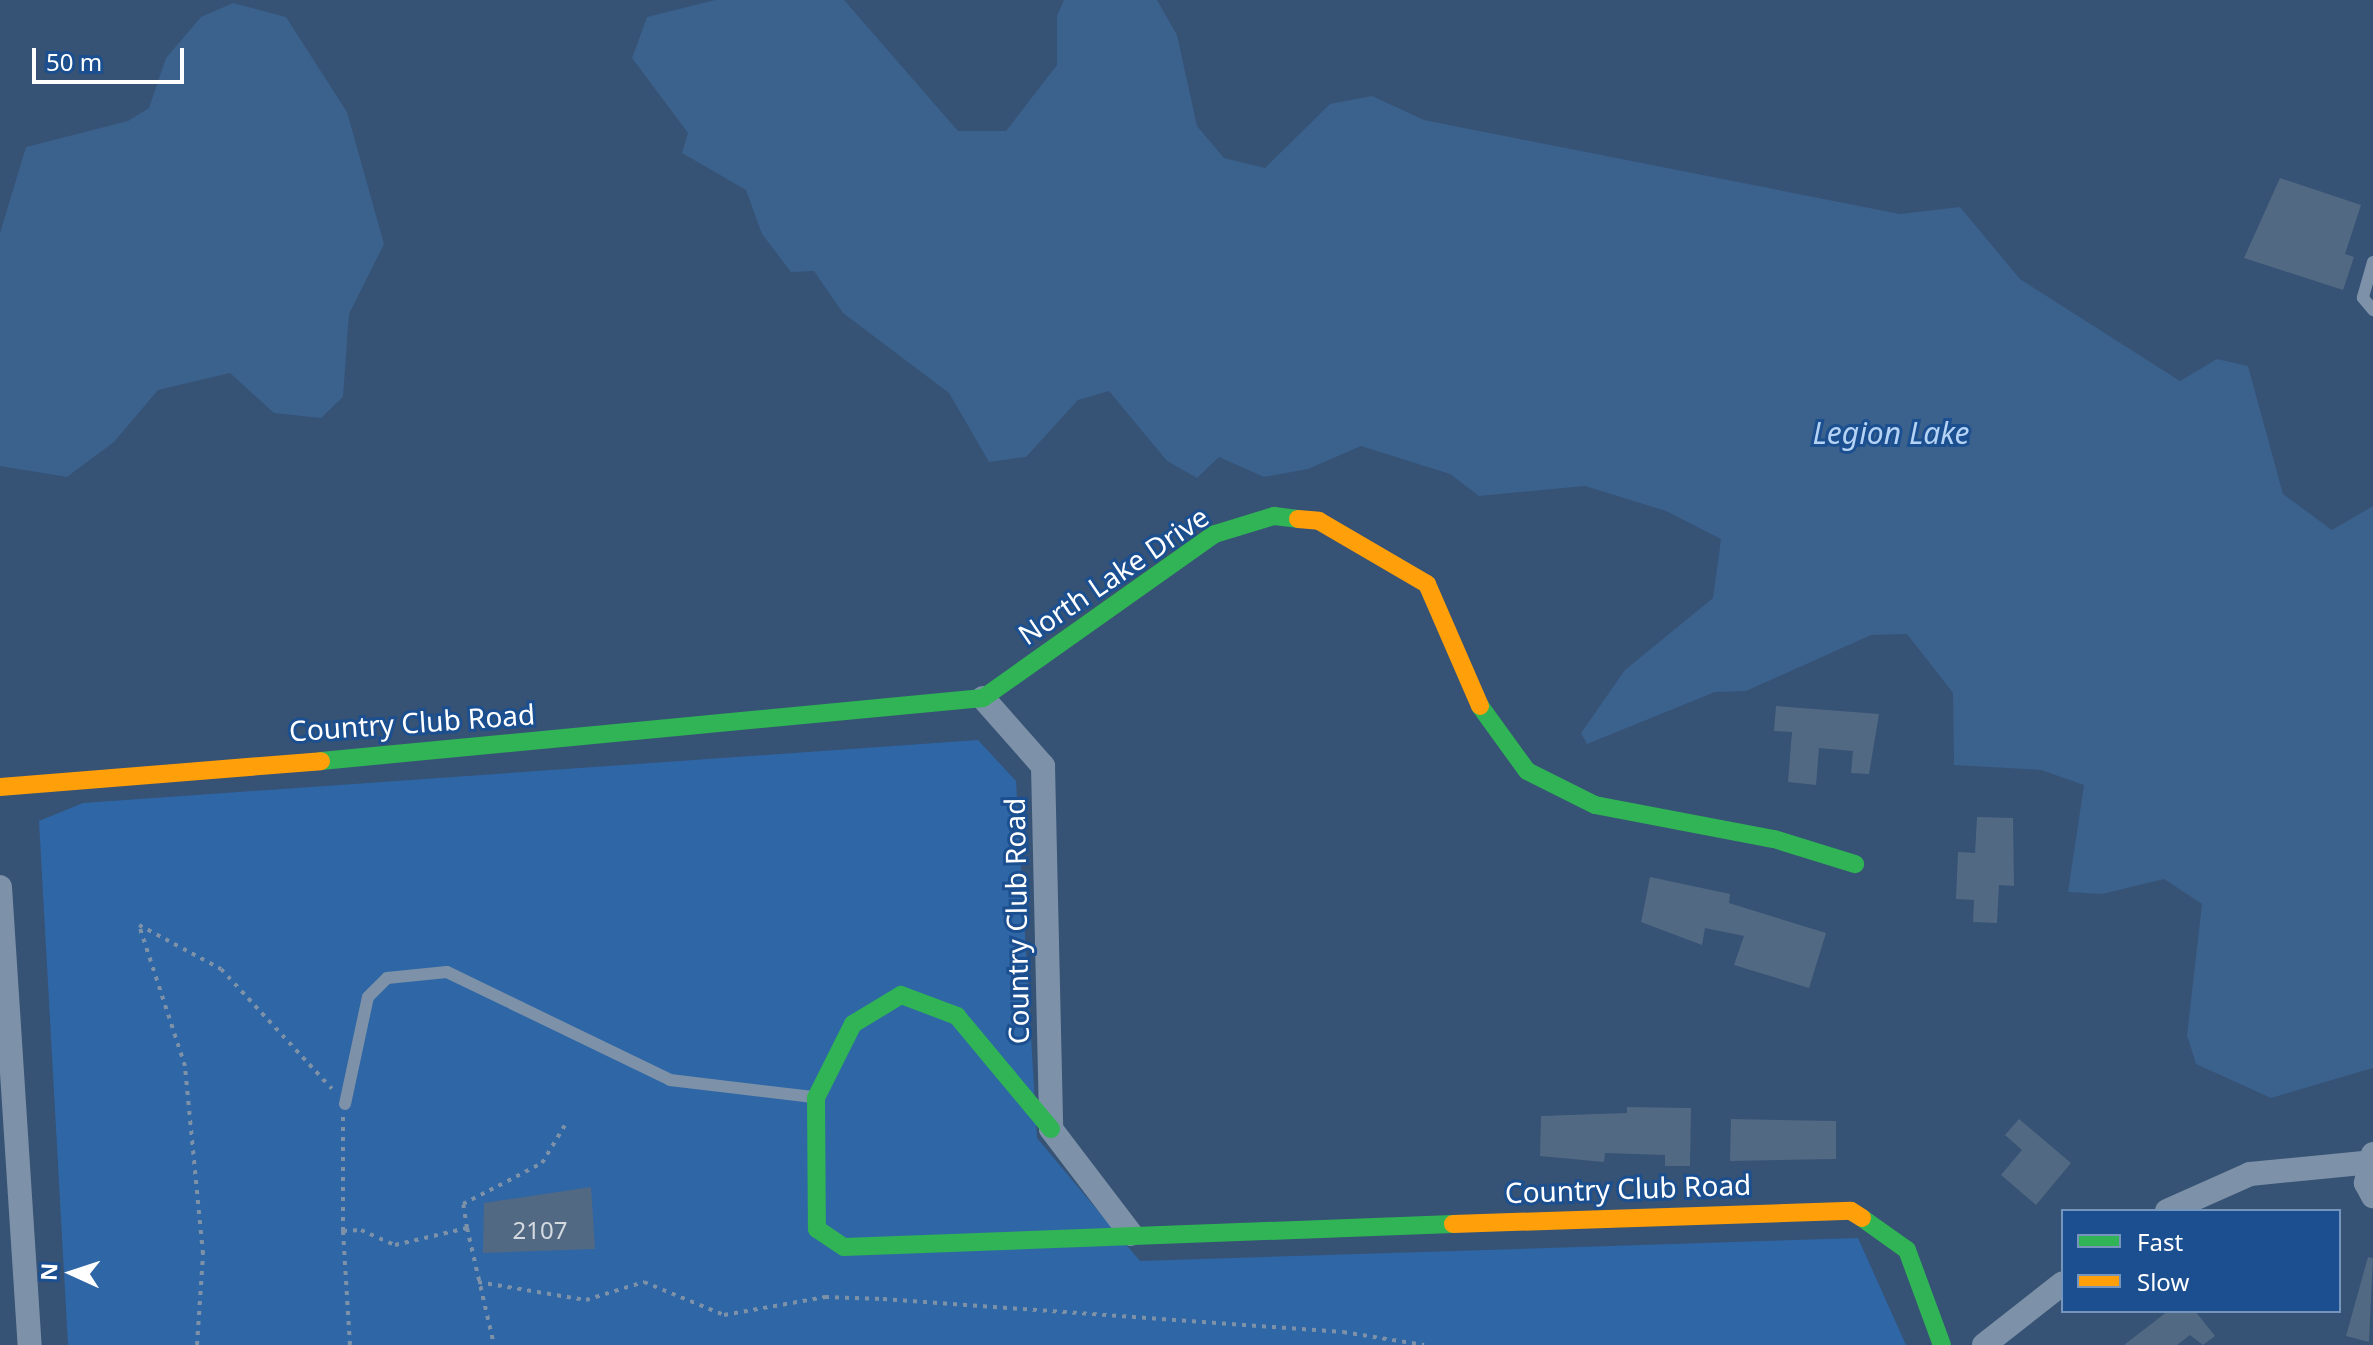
<!DOCTYPE html>
<style>
body{margin:0}
#map{position:relative;width:2373px;height:1345px;overflow:hidden;background:#365274;font-family:"Noto Sans",sans-serif}
div>[style]{position:absolute}
.green>*{inset:0;background:#2f66a5}
.water>*{inset:0;background:#3b618d}
.building>*{inset:0;background:#526984}
.path>*{height:4px;margin-top:-2px;transform-origin:0;background:repeating-linear-gradient(90deg,#7d92a8 0 4px,transparent 0 10px)}
.lane>*{height:12px;margin:-6px;padding:0 6px;transform-origin:6px;border-radius:6px;background:#7d92a8}
.street>*{height:24px;margin:-12px;padding:0 12px;transform-origin:12px;border-radius:12px;background:#7d92a8}
.fast>*{height:18px;margin:-9px;padding:0 9px;transform-origin:9px;border-radius:9px;background:#30b455}
.slow>*{height:18px;margin:-9px;padding:0 9px;transform-origin:9px;border-radius:9px;background:#ff9f0a}
span{translate:-50% -50%;white-space:nowrap;text-align:center;line-height:1.15;-webkit-text-stroke:6px #1b4f8f;paint-order:stroke}
.number-label{font-size:24px;color:#d4dae0}
.number-label span{-webkit-text-stroke-width:0}
.street-label{font-size:28px;color:#fff}
.water-label{font-size:30px;color:#b5d3f5;font-style:italic}
.legend{position:absolute;left:2061px;top:1209px;width:280px;height:104px;box-sizing:border-box;background:#1b4f8f;border:2px solid #7695bc;margin:0;padding:10px 14px;list-style:none;font-size:24px;color:#fff}
.legend li{display:flex;align-items:center;gap:16px;height:40px}
.legend b{width:40px;border:2px solid #7695bc}
.north{position:absolute;left:32px;top:1233px;width:80px;height:80px;-webkit-text-stroke:6px #1b4f8f;paint-order:stroke;rotate:273deg;font-size:22px;font-weight:700;line-height:32px;text-align:center;color:#fff}
.north::after{content:'';display:block;margin:auto;width:28px;height:36px;background:#fff;clip-path:polygon(50% 0,100% 100%,50% 72%,0 100%)}
.scale{position:absolute;left:32px;top:48px;width:152px;height:36px;box-sizing:border-box;border:4px solid #fff;border-top:0;padding-left:10px;font-size:24px;line-height:28px;white-space:nowrap;color:#fff;-webkit-text-stroke:6px #1b4f8f;paint-order:stroke}
</style>
<div id="map">
<div class="green">
<div style="clip-path:polygon(978px 740px,1016px 781px,1037px 1138px,1140px 1261px,1858px 1238px,1906px 1345px,68px 1345px,39px 821px,83px 803px)"></div>
</div>
<div class="water">
<div style="clip-path:polygon(715px 0,844px 0,958px 131px,1006px 131px,1057px 65px,1057px 16px,1064px 0,1157px 0,1177px 35px,1197px 126px,1224px 158px,1265px 168px,1330px 104px,1372px 96px,1424px 120px,1900px 214px,1960px 207px,2020px 279px,2180px 381px,2217px 359px,2248px 366px,2283px 494px,2332px 530px,2373px 506px,2373px 1068px,2271px 1098px,2196px 1064px,2187px 1035px,2202px 904px,2164px 879px,2102px 894px,2068px 892px,2084px 785px,2041px 770px,1954px 765px,1953px 693px,1907px 634px,1871px 635px,1746px 691px,1715px 692px,1587px 744px,1581px 733px,1625px 670px,1713px 598px,1721px 539px,1666px 511px,1585px 486px,1479px 496px,1450px 474px,1361px 446px,1308px 469px,1264px 477px,1219px 457px,1197px 478px,1167px 461px,1109px 391px,1078px 400px,1026px 457px,989px 462px,949px 393px,843px 313px,814px 271px,791px 272px,762px 234px,746px 190px,682px 153px,688px 133px,632px 58px,647px 17px)"></div>
<div style="clip-path:polygon(233px 3px,286px 17px,347px 112px,384px 244px,349px 314px,343px 397px,321px 418px,274px 413px,230px 373px,158px 390px,114px 442px,67px 477px,0 466px,0 233px,26px 147px,128px 121px,149px 108px,166px 58px,201px 17px)"></div>
</div>
<div class="building">
<div style="clip-path:polygon(2280px 178px,2361px 205px,2345px 254px,2354px 257px,2343px 290px,2244px 258px)"></div>
<div style="clip-path:polygon(1776px 706px,1879px 714px,1869px 774px,1851px 773px,1853px 751px,1819px 748px,1816px 785px,1788px 782px,1792px 732px,1774px 731px)"></div>
<div style="clip-path:polygon(1977px 817px,2013px 818px,2014px 886px,1999px 885px,1997px 923px,1973px 922px,1974px 900px,1956px 899px,1958px 852px,1975px 853px)"></div>
<div style="clip-path:polygon(1650px 877px,1730px 894px,1729px 903px,1826px 933px,1809px 988px,1734px 965px,1744px 936px,1705px 928px,1702px 945px,1641px 922px)"></div>
<div style="clip-path:polygon(1627px 1107px,1691px 1108px,1690px 1166px,1665px 1166px,1665px 1155px,1605px 1153px,1604px 1162px,1540px 1156px,1541px 1116px,1627px 1113px)"></div>
<div style="clip-path:polygon(1731px 1119px,1836px 1121px,1836px 1159px,1730px 1161px)"></div>
<div style="clip-path:polygon(2019px 1119px,2071px 1163px,2036px 1205px,2001px 1175px,2022px 1150px,2005px 1135px)"></div>
<div style="clip-path:polygon(591px 1187px,595px 1249px,483px 1253px,484px 1203px)"></div>
<div style="clip-path:polygon(2368px 1257px,2373px 1258px,2369px 1342px,2346px 1336px)"></div>
<div style="clip-path:polygon(2168px 1311px,2195px 1311px,2215px 1336px,2203px 1345px,2190px 1335px,2177px 1345px,2124px 1345px)"></div>
</div>
<div class="path">
<div style="left:343px;top:1117px;width:114px;rotate:90deg"></div>
<div style="left:343px;top:1231px;width:18px;rotate:-3deg"></div>
<div style="left:361px;top:1230px;width:37px;rotate:24deg"></div>
<div style="left:395px;top:1245px;width:74px;rotate:-13.3deg"></div>
<div style="left:467px;top:1228px;width:24px;rotate:-99deg"></div>
<div style="left:463px;top:1204px;width:89px;rotate:-27.4deg"></div>
<div style="left:542px;top:1163px;width:44px;rotate:-58.8deg"></div>
<div style="left:467px;top:1228px;width:120px;rotate:77deg"></div>
<div style="left:343px;top:1231px;width:114px;rotate:86.5deg"></div>
<div style="left:478px;top:1282px;width:109px;rotate:9.5deg"></div>
<div style="left:586px;top:1300px;width:61px;rotate:-17.2deg"></div>
<div style="left:644px;top:1282px;width:87px;rotate:22.4deg"></div>
<div style="left:724px;top:1315px;width:103px;rotate:-10.1deg"></div>
<div style="left:825px;top:1297px;width:58px;rotate:2deg"></div>
<div style="left:883px;top:1299px;width:461px;rotate:4.1deg"></div>
<div style="left:1343px;top:1332px;width:82px;rotate:9.1deg"></div>
<div style="left:197px;top:1345px;width:91px;rotate:-86.2deg"></div>
<div style="left:203px;top:1254px;width:189px;rotate:-95.5deg"></div>
<div style="left:185px;top:1066px;width:148px;rotate:-108.1deg"></div>
<div style="left:139px;top:925px;width:93px;rotate:28.2deg"></div>
<div style="left:221px;top:969px;width:163px;rotate:47.2deg"></div>
</div>
<div class="lane">
<div style="left:2373px;top:262px;width:37px;rotate:106deg"></div>
<div style="left:2363px;top:298px;width:16px;rotate:50deg"></div>
<div style="left:345px;top:1104px;width:109px;rotate:-77.9deg"></div>
<div style="left:368px;top:997px;width:27px;rotate:-45deg"></div>
<div style="left:387px;top:978px;width:60px;rotate:-5.7deg"></div>
<div style="left:447px;top:972px;width:248px;rotate:25.8deg"></div>
<div style="left:670px;top:1080px;width:144px;rotate:6.8deg"></div>
</div>
<div class="street">
<div style="left:983px;top:698px;width:91px;rotate:48.6deg"></div>
<div style="left:1043px;top:766px;width:363px;rotate:88.7deg"></div>
<div style="left:1051px;top:1129px;width:132px;rotate:52.7deg"></div>
<div style="left:0;top:887px;width:459px;rotate:86.3deg"></div>
<div style="left:2373px;top:1154px;width:30px;rotate:104deg"></div>
<div style="left:2366px;top:1183px;width:15px;rotate:62deg"></div>
<div style="left:2167px;top:1211px;width:91px;rotate:-24deg"></div>
<div style="left:2250px;top:1174px;width:124px;rotate:-5.6deg"></div>
<div style="left:1984px;top:1345px;width:100px;rotate:-38.1deg"></div>
</div>
<div class="fast">
<div style="left:1480px;top:706px;width:80px;rotate:54.1deg"></div>
<div style="left:1527px;top:771px;width:76px;rotate:26.6deg"></div>
<div style="left:1595px;top:805px;width:182px;rotate:10.8deg"></div>
<div style="left:1774px;top:839px;width:85px;rotate:17.2deg"></div>
<div style="left:321px;top:761px;width:665px;rotate:-5.44deg"></div>
<div style="left:983px;top:698px;width:284px;rotate:-35.3deg"></div>
<div style="left:1215px;top:534px;width:62px;rotate:-17deg"></div>
<div style="left:1274px;top:516px;width:24px;rotate:7deg"></div>
<div style="left:1051px;top:1129px;width:147px;rotate:-129.8deg"></div>
<div style="left:957px;top:1016px;width:60px;rotate:-159.4deg"></div>
<div style="left:901px;top:995px;width:56px;rotate:148.9deg"></div>
<div style="left:853px;top:1024px;width:83px;rotate:116.6deg"></div>
<div style="left:816px;top:1098px;width:131px;rotate:89.6deg"></div>
<div style="left:817px;top:1229px;width:32px;rotate:34deg"></div>
<div style="left:844px;top:1247px;width:609px;rotate:-2.16deg"></div>
<div style="left:1862px;top:1218px;width:55px;rotate:35.4deg"></div>
<div style="left:1907px;top:1250px;width:101px;rotate:69.8deg"></div>
</div>
<div class="slow">
<div style="left:1298px;top:519px;width:21px;rotate:5deg"></div>
<div style="left:1319px;top:521px;width:125px;rotate:30.3deg"></div>
<div style="left:1427px;top:584px;width:133px;rotate:66.5deg"></div>
<div style="left:0;top:787px;width:322px;rotate:-4.6deg"></div>
<div style="left:1453px;top:1224px;width:398px;rotate:-1.9deg"></div>
<div style="left:1851px;top:1211px;width:13px;rotate:32deg"></div>
</div>
<div class="number-label">
<span style="left:540px;top:1230px">2107</span>
</div>
<div class="street-label">
<span style="left:1113px;top:575px;rotate:-34deg">North Lake Drive</span>
<span style="left:412px;top:722px;rotate:-4deg">Country Club Road</span>
<span style="left:1016px;top:921px;rotate:-91deg">Country Club Road</span>
<span style="left:1628px;top:1188px;rotate:-2deg">Country Club Road</span>
</div>
<div class="water-label">
<span style="left:1891px;top:433px">Legion Lake</span>
</div>
<ul class="legend">
<li><b style="height:10px;background:#30b455"></b>Fast</li>
<li><b style="height:10px;background:#ff9f0a"></b>Slow</li>
</ul>
<div class="north">N</div>
<div class="scale">50 m</div>
</div>
